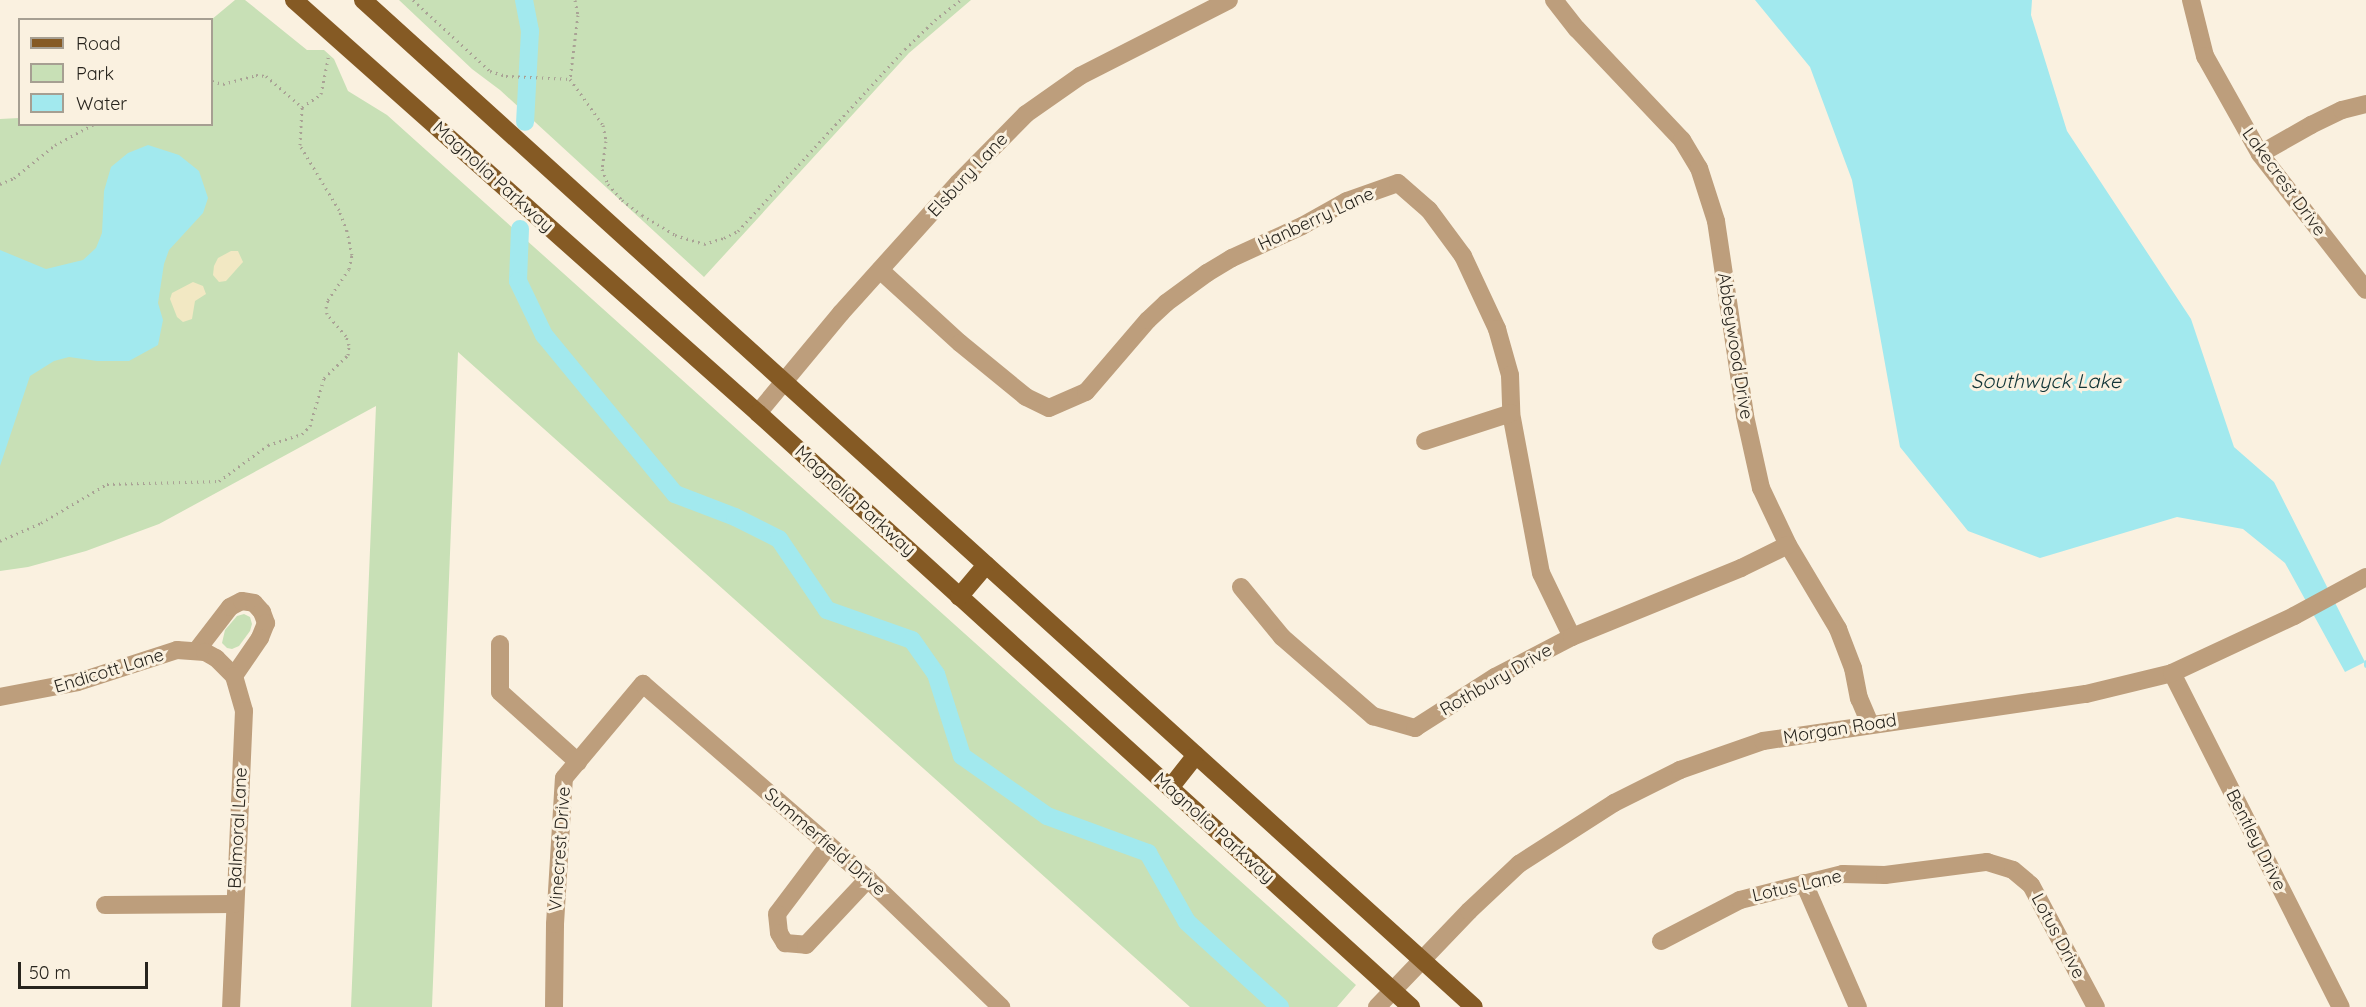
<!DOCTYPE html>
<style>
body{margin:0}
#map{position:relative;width:2366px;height:1007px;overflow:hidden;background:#faf1e0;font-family:Quicksand,sans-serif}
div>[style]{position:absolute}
.green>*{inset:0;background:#c8e0b6}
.sand>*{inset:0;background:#f2e8c3}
.water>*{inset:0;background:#a2e9ee}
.stream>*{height:5px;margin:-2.5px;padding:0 2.5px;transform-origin:2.5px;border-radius:2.5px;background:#a2e9ee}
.canal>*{height:18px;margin:-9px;padding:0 9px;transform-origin:9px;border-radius:9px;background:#a2e9ee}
.path>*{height:3px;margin-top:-1.5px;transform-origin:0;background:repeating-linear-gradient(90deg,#a9a295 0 1.5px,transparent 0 6px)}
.minor>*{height:18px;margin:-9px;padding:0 9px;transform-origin:9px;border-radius:9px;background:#bd9e7c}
.major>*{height:18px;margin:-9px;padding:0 9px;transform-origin:9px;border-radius:9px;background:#855a24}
span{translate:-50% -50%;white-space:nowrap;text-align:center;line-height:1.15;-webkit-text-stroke:6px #faf1e0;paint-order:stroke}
.street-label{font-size:18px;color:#27241d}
.water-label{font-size:20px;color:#113537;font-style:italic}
.legend{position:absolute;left:18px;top:18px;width:195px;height:108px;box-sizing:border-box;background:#faf1e0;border:2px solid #a69f92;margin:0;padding:8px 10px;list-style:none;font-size:18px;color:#27241d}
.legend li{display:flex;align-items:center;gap:12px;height:30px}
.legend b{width:30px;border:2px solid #a69f92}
.scale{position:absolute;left:18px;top:962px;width:130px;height:27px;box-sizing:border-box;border:3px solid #27241d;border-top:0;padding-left:8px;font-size:18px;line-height:21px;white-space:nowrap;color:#27241d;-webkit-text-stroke:4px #faf1e0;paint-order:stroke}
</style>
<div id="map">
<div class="green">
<div style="clip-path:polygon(235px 0,245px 0,307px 50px,324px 50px,334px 59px,348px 91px,387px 115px,1356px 985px,1337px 1007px,1190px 1007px,458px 352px,432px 1007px,351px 1007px,376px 406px,159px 524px,86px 551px,28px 567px,0 571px,0 119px,19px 118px,20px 124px,212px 124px,211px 20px)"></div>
<div style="clip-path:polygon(399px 0,971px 0,909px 53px,704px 277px,500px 90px,472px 69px)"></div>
<div style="clip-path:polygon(244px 614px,250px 617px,252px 624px,250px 631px,239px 646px,232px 649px,227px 648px,222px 643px,225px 630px,237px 616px)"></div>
</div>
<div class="sand">
<div style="clip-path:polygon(231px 251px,238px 251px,243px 262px,226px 281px,219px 282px,213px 275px,214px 266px,218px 258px)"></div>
<div style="clip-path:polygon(193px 282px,203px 286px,206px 294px,195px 301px,192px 319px,183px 322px,177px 317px,170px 299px,172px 293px)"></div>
</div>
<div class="water">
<div style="clip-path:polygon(1755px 0,2032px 0,2031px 15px,2067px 131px,2191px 319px,2234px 447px,2274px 482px,2365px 662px,2345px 672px,2285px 563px,2243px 529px,2177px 517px,2040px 558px,1968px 531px,1900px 447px,1852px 180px,1810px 67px)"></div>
<div style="clip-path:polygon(148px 145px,179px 155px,199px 171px,208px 198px,203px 213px,169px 250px,164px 264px,158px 303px,163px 320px,158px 345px,129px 361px,97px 361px,69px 357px,54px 361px,30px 376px,0 466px,0 250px,46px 269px,83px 260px,96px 248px,102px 233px,104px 191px,111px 167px,128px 153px)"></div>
</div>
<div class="stream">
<div style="left:2366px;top:662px;width:3px;rotate:90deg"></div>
</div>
<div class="canal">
<div style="left:524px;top:0;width:32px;rotate:79deg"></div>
<div style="left:530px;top:31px;width:91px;rotate:93.1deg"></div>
<div style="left:520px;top:229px;width:52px;rotate:92.2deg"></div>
<div style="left:518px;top:281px;width:60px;rotate:64.3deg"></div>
<div style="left:544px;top:335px;width:206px;rotate:50.5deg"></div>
<div style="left:675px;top:494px;width:64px;rotate:21deg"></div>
<div style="left:735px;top:517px;width:49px;rotate:26.6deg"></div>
<div style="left:779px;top:539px;width:86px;rotate:55.9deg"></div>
<div style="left:827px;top:610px;width:90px;rotate:19.4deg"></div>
<div style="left:912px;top:640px;width:42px;rotate:54.8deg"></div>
<div style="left:936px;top:674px;width:86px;rotate:72.4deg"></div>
<div style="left:962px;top:756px;width:104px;rotate:35.2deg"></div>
<div style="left:1047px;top:816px;width:108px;rotate:20.1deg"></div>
<div style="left:1148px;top:853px;width:79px;rotate:60.5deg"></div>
<div style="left:1187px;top:922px;width:126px;rotate:42.4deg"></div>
</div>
<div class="path">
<div style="left:413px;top:0;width:105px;rotate:42.7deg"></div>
<div style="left:490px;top:71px;width:17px;rotate:17deg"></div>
<div style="left:506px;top:76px;width:64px;rotate:2.7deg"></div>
<div style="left:575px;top:0;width:15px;rotate:79deg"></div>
<div style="left:578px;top:15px;width:64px;rotate:97.1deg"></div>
<div style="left:570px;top:79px;width:57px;rotate:54.3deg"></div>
<div style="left:603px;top:125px;width:16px;rotate:79deg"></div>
<div style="left:606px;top:141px;width:28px;rotate:98deg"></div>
<div style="left:602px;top:169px;width:16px;rotate:68deg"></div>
<div style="left:608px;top:184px;width:21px;rotate:49deg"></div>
<div style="left:622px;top:200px;width:25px;rotate:37deg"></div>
<div style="left:642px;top:215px;width:39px;rotate:31deg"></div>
<div style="left:675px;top:235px;width:30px;rotate:17deg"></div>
<div style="left:704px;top:244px;width:21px;rotate:-17deg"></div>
<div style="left:724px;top:238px;width:16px;rotate:-27deg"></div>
<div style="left:738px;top:231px;width:247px;rotate:-47.5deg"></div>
<div style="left:905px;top:49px;width:42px;rotate:-44deg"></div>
<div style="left:935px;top:20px;width:33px;rotate:-38deg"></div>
<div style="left:212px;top:81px;width:11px;rotate:15deg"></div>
<div style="left:223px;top:84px;width:34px;rotate:-15deg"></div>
<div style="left:256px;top:75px;width:10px;rotate:6deg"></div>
<div style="left:266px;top:76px;width:48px;rotate:40.7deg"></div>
<div style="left:302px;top:107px;width:23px;rotate:-34deg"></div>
<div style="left:321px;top:94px;width:41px;rotate:-78.7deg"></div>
<div style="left:0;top:184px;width:15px;rotate:-23deg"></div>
<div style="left:14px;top:178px;width:53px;rotate:-38.8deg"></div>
<div style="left:55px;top:145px;width:44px;rotate:-28.3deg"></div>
<div style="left:0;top:541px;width:45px;rotate:-23.7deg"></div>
<div style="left:41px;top:523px;width:77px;rotate:-30.6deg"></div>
<div style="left:107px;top:484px;width:112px;rotate:-1.5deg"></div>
<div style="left:219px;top:481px;width:61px;rotate:-36.3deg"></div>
<div style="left:268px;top:445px;width:36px;rotate:-18deg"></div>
<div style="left:302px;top:434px;width:11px;rotate:-45deg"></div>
<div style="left:310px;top:426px;width:50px;rotate:-73.7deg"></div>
<div style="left:324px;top:378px;width:33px;rotate:-44deg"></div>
<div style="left:348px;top:355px;width:10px;rotate:-84deg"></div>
<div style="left:349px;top:345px;width:9px;rotate:-108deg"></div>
<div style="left:346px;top:336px;width:29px;rotate:-131deg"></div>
<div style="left:327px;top:314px;width:6px;rotate:-99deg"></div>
<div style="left:326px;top:308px;width:8px;rotate:-76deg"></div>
<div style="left:328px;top:300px;width:37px;rotate:-56deg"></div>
<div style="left:349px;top:269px;width:14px;rotate:-78deg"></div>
<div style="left:352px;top:255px;width:25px;rotate:-102deg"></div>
<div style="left:347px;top:231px;width:22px;rotate:-111deg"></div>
<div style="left:339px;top:210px;width:76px;rotate:-121deg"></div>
<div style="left:300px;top:145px;width:38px;rotate:-87deg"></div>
</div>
<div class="minor">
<div style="left:1554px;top:0;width:37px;rotate:52deg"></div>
<div style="left:1577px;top:29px;width:153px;rotate:46.6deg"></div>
<div style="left:1682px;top:140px;width:33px;rotate:59deg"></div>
<div style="left:1699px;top:168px;width:56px;rotate:72.2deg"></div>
<div style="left:1716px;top:221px;width:197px;rotate:81.5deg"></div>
<div style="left:1745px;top:416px;width:74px;rotate:77.5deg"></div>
<div style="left:1761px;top:488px;width:63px;rotate:64.7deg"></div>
<div style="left:1788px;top:545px;width:98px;rotate:59.2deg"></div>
<div style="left:1838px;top:629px;width:42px;rotate:69deg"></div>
<div style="left:1853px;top:668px;width:31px;rotate:79deg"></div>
<div style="left:1859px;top:698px;width:28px;rotate:67deg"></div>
<div style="left:2191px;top:0;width:58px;rotate:76deg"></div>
<div style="left:2205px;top:56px;width:112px;rotate:60.7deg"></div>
<div style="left:2260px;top:154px;width:172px;rotate:52.1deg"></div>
<div style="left:2260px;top:154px;width:59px;rotate:-29.6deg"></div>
<div style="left:2311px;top:125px;width:34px;rotate:-26deg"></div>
<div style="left:2342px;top:110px;width:25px;rotate:-14deg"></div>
<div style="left:880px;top:270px;width:108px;rotate:42.4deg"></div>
<div style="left:960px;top:343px;width:85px;rotate:39.3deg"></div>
<div style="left:1026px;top:397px;width:25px;rotate:26deg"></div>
<div style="left:1049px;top:408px;width:40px;rotate:-23.4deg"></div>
<div style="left:1086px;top:392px;width:95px;rotate:-49.3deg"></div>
<div style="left:1148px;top:320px;width:25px;rotate:-43deg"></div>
<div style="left:1166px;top:303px;width:51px;rotate:-36.2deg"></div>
<div style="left:1207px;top:273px;width:29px;rotate:-31deg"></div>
<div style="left:1232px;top:258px;width:77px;rotate:-24.6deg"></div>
<div style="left:1302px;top:226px;width:51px;rotate:-29.1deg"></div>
<div style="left:1347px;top:201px;width:54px;rotate:-19.4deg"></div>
<div style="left:1398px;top:183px;width:41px;rotate:41.1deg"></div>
<div style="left:1429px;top:210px;width:57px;rotate:53.5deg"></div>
<div style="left:1463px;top:256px;width:81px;rotate:65deg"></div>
<div style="left:1497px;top:329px;width:48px;rotate:74.2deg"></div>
<div style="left:1510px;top:375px;width:38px;rotate:88deg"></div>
<div style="left:1511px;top:413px;width:163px;rotate:79.4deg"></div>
<div style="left:1541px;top:573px;width:71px;rotate:64.2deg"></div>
<div style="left:758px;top:413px;width:130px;rotate:-50.3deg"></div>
<div style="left:841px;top:313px;width:175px;rotate:-48deg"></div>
<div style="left:958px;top:183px;width:97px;rotate:-45.4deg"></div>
<div style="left:1026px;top:114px;width:66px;rotate:-35.1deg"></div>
<div style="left:1080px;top:76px;width:167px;rotate:-27deg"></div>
<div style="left:1425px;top:441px;width:90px;rotate:-18deg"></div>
<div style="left:1241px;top:587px;width:65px;rotate:50.6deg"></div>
<div style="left:1282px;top:637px;width:121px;rotate:41deg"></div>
<div style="left:1373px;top:716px;width:44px;rotate:15.9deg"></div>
<div style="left:1415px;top:728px;width:95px;rotate:-32.5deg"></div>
<div style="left:1495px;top:677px;width:87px;rotate:-27.5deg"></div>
<div style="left:1572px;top:637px;width:183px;rotate:-22.2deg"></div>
<div style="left:1741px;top:568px;width:52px;rotate:-26.1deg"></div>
<div style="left:500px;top:644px;width:48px;rotate:90deg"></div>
<div style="left:500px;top:692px;width:105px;rotate:41.9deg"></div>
<div style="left:197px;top:650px;width:54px;rotate:-52.5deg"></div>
<div style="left:230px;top:607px;width:13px;rotate:-27deg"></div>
<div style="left:242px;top:601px;width:12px;rotate:9deg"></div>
<div style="left:254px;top:603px;width:12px;rotate:48deg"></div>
<div style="left:262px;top:612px;width:12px;rotate:70deg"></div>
<div style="left:266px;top:623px;width:16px;rotate:112deg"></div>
<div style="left:260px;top:638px;width:46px;rotate:124.4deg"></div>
<div style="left:2172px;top:673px;width:374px;rotate:63.2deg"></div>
<div style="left:0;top:697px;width:79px;rotate:-10.9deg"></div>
<div style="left:78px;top:682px;width:104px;rotate:-17.9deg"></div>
<div style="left:177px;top:650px;width:28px;rotate:4deg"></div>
<div style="left:205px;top:652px;width:13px;rotate:29deg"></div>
<div style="left:216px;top:658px;width:25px;rotate:45deg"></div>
<div style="left:234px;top:676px;width:36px;rotate:74deg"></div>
<div style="left:244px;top:711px;width:296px;rotate:92.5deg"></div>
<div style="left:829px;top:845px;width:86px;rotate:127deg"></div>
<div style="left:777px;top:914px;width:19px;rotate:84deg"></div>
<div style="left:779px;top:933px;width:12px;rotate:59deg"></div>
<div style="left:785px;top:943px;width:21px;rotate:5deg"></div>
<div style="left:806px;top:945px;width:91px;rotate:-46.8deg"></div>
<div style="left:1804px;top:883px;width:135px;rotate:66.5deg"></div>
<div style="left:105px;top:905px;width:129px;rotate:-0.4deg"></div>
<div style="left:1661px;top:941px;width:89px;rotate:-27.4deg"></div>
<div style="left:1740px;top:900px;width:106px;rotate:-14.2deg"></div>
<div style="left:1843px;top:874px;width:42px;rotate:1.4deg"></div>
<div style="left:1885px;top:875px;width:103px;rotate:-7.3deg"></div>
<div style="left:1987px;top:862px;width:27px;rotate:17deg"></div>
<div style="left:2013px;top:870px;width:23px;rotate:40deg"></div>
<div style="left:2031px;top:885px;width:138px;rotate:62deg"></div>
<div style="left:554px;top:1007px;width:83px;rotate:-89.3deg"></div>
<div style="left:555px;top:924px;width:146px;rotate:-86.5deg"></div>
<div style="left:564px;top:778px;width:123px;rotate:-50deg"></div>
<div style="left:643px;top:684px;width:298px;rotate:40.9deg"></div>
<div style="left:868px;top:879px;width:185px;rotate:43.9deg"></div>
<div style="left:1377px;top:1007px;width:133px;rotate:-46.2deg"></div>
<div style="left:1469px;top:911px;width:69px;rotate:-43.2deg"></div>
<div style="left:1519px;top:864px;width:113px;rotate:-32.7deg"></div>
<div style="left:1614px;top:803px;width:74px;rotate:-26.6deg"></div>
<div style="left:1680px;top:770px;width:88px;rotate:-19.3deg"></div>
<div style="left:1763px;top:741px;width:326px;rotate:-8.3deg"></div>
<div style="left:2086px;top:694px;width:89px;rotate:-13.7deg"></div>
<div style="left:2172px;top:673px;width:135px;rotate:-25deg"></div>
<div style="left:2294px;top:616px;width:82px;rotate:-28.4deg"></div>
</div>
<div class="major">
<div style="left:294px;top:0;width:621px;rotate:41.67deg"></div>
<div style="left:758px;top:413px;width:883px;rotate:42.29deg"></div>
<div style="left:363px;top:0;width:1499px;rotate:42.19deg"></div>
<div style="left:959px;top:597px;width:42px;rotate:-49.8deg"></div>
<div style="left:1170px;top:788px;width:42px;rotate:-51.8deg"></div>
</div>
<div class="street-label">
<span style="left:968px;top:175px;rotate:-47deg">Elsbury Lane</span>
<span style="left:493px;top:177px;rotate:42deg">Magnolia Parkway</span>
<span style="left:2284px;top:182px;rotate:54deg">Lakecrest Drive</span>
<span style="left:1316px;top:219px;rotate:-25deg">Hanberry Lane</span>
<span style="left:1735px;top:346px;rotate:81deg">Abbeywood Drive</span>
<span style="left:855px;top:501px;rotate:42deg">Magnolia Parkway</span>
<span style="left:109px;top:671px;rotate:-17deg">Endicott Lane</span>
<span style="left:1496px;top:680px;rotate:-30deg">Rothbury Drive</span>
<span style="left:1840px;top:729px;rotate:-9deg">Morgan Road</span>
<span style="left:238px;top:828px;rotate:-87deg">Balmoral Lane</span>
<span style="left:1214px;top:828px;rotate:42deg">Magnolia Parkway</span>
<span style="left:2256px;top:840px;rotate:63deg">Bentley Drive</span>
<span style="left:825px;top:842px;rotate:41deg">Summerfield Drive</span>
<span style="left:560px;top:849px;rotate:-86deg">Vinecrest Drive</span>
<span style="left:1797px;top:886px;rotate:-13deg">Lotus Lane</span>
<span style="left:2058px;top:936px;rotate:62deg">Lotus Drive</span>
</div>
<div class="water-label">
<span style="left:2046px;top:380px">Southwyck Lake</span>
</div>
<ul class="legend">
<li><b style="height:8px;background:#855a24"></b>Road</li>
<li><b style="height:16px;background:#c8e0b6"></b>Park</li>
<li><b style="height:16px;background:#a2e9ee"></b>Water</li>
</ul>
<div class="scale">50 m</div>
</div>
